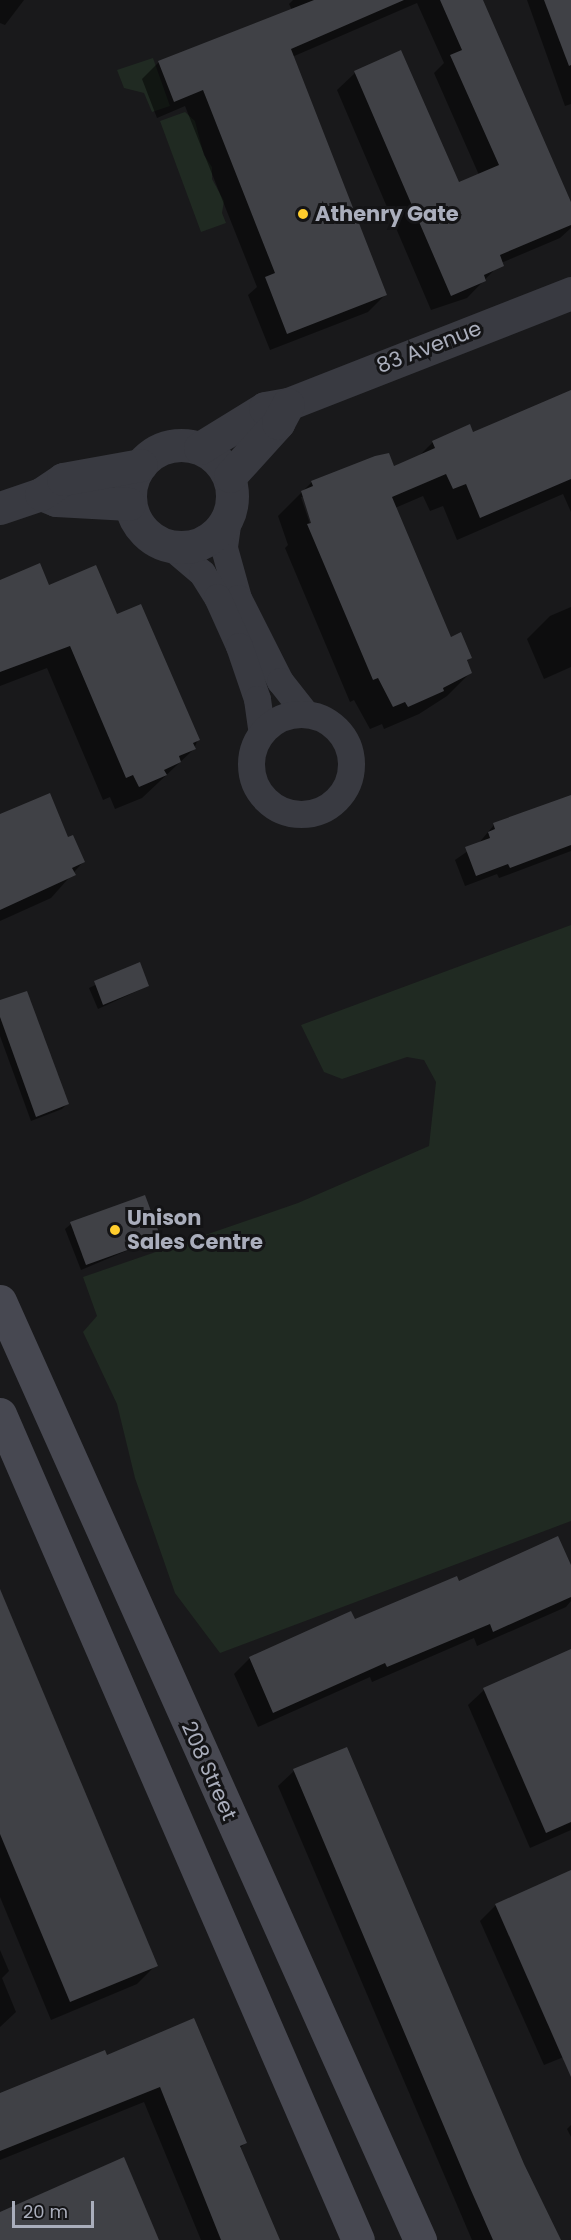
<!DOCTYPE html>
<style>
body{margin:0}
#map{position:relative;width:571px;height:2240px;overflow:hidden;background:#19191b;font-family:Poppins,sans-serif}
div>[style]{position:absolute}
.green>*{inset:0;background:#202a22}
.shadow>*{inset:0;background:#0007}
.building>*{inset:0;background:#404146}
.minor>*{height:27px;margin:-13.5px;padding:0 13.5px;transform-origin:13.5px;border-radius:13.5px;background:#393a41}
.minor>.ring{margin:-13.5px;padding:0;box-sizing:content-box;background:none;border:27px solid #393a41;border-radius:50%}
.tertiary>*{height:33px;margin:-16.5px;padding:0 16.5px;transform-origin:16.5px;border-radius:16.5px;background:#393a41}
.tertiary>.ring{margin:-16.5px;padding:0;box-sizing:content-box;background:none;border:33px solid #393a41;border-radius:50%}
.secondary>*{height:33px;margin:-16.5px;padding:0 16.5px;transform-origin:16.5px;border-radius:16.5px;background:#474851}
.dots>*{width:16px;height:16px;translate:-50% -50%;box-sizing:border-box;border:3px solid #141416;border-radius:50%}
span{translate:-50% -50%;white-space:nowrap;text-align:center;line-height:1.15;-webkit-text-stroke:6px #141416;paint-order:stroke}
.poi-label{font-size:21px;color:#aaaebc;font-weight:700}
.left{translate:0 -50%;text-align:left}
.street-label{font-size:21px;color:#aaaebc}
.scale{position:absolute;left:12px;top:2201px;width:82px;height:27px;box-sizing:border-box;border:3px solid #aaaebc;border-top:0;padding-left:8px;font-size:18px;line-height:21px;white-space:nowrap;color:#aaaebc;-webkit-text-stroke:4px #141416;paint-order:stroke}
</style>
<div id="map">
<div class="green">
<div style="clip-path:polygon(153px 58px,170px 106px,152px 112px,144px 93px,124px 88px,117px 70px)"></div>
<div style="clip-path:polygon(185px 112px,195px 121px,204px 155px,212px 167px,212px 179px,224px 201px,222px 213px,226px 223px,201px 232px,160px 121px)"></div>
<div style="clip-path:polygon(571px 925px,571px 1521px,220px 1653px,175px 1593px,135px 1478px,117px 1404px,83px 1332px,97px 1316px,83px 1277px,298px 1203px,429px 1146px,436px 1082px,424px 1060px,407px 1057px,342px 1079px,324px 1072px,301px 1025px)"></div>
</div>
<div class="shadow">
<div style="clip-path:polygon(0 0,24px 0,5px 25px,0 23px)"></div>
<div style="clip-path:polygon(293px 0,482px 0,571px 206px,571px 228px,560px 238px,501px 263px,467px 298px,431px 310px,337px 90px,355px 73px,401px 52px,459px 184px,479px 175px,434px 73px,444px 63px,417px 3px,292px 57px,385px 295px,368px 312px,270px 350px,248px 295px,257px 287px,185px 106px,157px 118px,142px 79px,159px 62px,292px 10px,289px 4px)"></div>
<div style="clip-path:polygon(527px 0,571px 0,571px 104px,565px 106px)"></div>
<div style="clip-path:polygon(evenodd,571px 391px,571px 512px,563px 494px,457px 540px,443px 506px,430px 511px,423px 496px,395px 508px,450px 639px,470px 658px,466px 662px,471px 672px,447px 696px,419px 714px,384px 729px,382px 724px,370px 729px,354px 700px,350px 702px,285px 548px,288px 545px,278px 516px,312px 482px,393px 468px,418px 457px,433px 442px,472px 434px,571px 391px,301px 497px,304px 497px,315px 529px,312px 530px,301px 497px)"></div>
<div style="clip-path:polygon(0 581px,49px 587px,116px 616px,198px 739px,194px 749px,142px 798px,115px 809px,110px 797px,103px 800px,47px 668px,0 686px)"></div>
<div style="clip-path:polygon(571px 607px,571px 667px,544px 679px,527px 639px,550px 616px)"></div>
<div style="clip-path:polygon(571px 797px,571px 851px,499px 878px,497px 874px,465px 886px,455px 860px,478px 844px,494px 825px)"></div>
<div style="clip-path:polygon(0 816px,67px 839px,83px 862px,51px 898px,0 921px)"></div>
<div style="clip-path:polygon(139px 964px,148px 986px,98px 1009px,89px 988px)"></div>
<div style="clip-path:polygon(0 1002px,67px 1104px,62px 1109px,31px 1121px,0 1036px)"></div>
<div style="clip-path:polygon(71px 1224px,159px 1237px,81px 1270px,65px 1229px)"></div>
<div style="clip-path:polygon(571px 1569px,571px 1601px,566px 1607px,477px 1646px,474px 1638px,372px 1682px,370px 1677px,258px 1727px,234px 1674px,250px 1658px,458px 1583px)"></div>
<div style="clip-path:polygon(0 1591px,156px 1965px,137px 1984px,51px 2020px,0 1897px)"></div>
<div style="clip-path:polygon(571px 1650px,571px 1830px,530px 1848px,468px 1705px,484px 1690px)"></div>
<div style="clip-path:polygon(294px 1771px,523px 2165px,560px 2240px,472px 2240px,278px 1786px)"></div>
<div style="clip-path:polygon(571px 1876px,571px 2054px,544px 2065px,480px 1921px,496px 1905px)"></div>
<div style="clip-path:polygon(0 1950px,9px 1971px,2px 1978px,16px 2012px,0 2027px)"></div>
<div style="clip-path:polygon(193px 2020px,245px 2143px,239px 2149px,279px 2240px,201px 2240px,144px 2102px,0 2160px,0 2094px,106px 2057px)"></div>
<div style="clip-path:polygon(571px 2125px,571px 2137px,567px 2129px)"></div>
</div>
<div class="building">
<div style="clip-path:polygon(314px 0,404px 0,291px 49px,387px 295px,287px 334px,265px 277px,275px 273px,203px 90px,174px 102px,158px 61px)"></div>
<div style="clip-path:polygon(440px 0,483px 0,571px 202px,571px 225px,500px 255px,504px 266px,484px 275px,486px 281px,451px 296px,354px 71px,401px 50px,459px 182px,499px 165px,450px 55px,462px 50px)"></div>
<div style="clip-path:polygon(544px 0,571px 0,571px 65px,569px 66px)"></div>
<div style="clip-path:polygon(571px 390px,571px 479px,480px 518px,466px 484px,453px 489px,446px 474px,392px 497px,451px 637px,461px 632px,472px 658px,467px 660px,472px 673px,443px 688px,444px 691px,408px 707px,405px 702px,393px 707px,378px 678px,373px 680px,307px 524px,311px 523px,301px 491px,313px 486px,311px 481px,375px 456px,389px 453px,394px 466px,435px 448px,432px 441px,470px 424px,473px 432px)"></div>
<div style="clip-path:polygon(40px 563px,49px 585px,96px 565px,117px 614px,141px 604px,200px 740px,193px 743px,196px 749px,179px 756px,181px 762px,164px 770px,167px 775px,139px 787px,133px 775px,126px 778px,70px 646px,0 672px,0 580px)"></div>
<div style="clip-path:polygon(50px 793px,68px 837px,73px 835px,85px 862px,72px 868px,76px 875px,0 910px,0 814px)"></div>
<div style="clip-path:polygon(571px 795px,571px 845px,510px 868px,508px 864px,476px 876px,465px 847px,490px 838px,488px 832px,495px 829px,493px 823px)"></div>
<div style="clip-path:polygon(140px 962px,149px 986px,103px 1005px,94px 981px)"></div>
<div style="clip-path:polygon(27px 991px,69px 1104px,36px 1117px,0 1017px,0 1000px)"></div>
<div style="clip-path:polygon(145px 1195px,161px 1238px,86px 1265px,70px 1222px)"></div>
<div style="clip-path:polygon(558px 1536px,571px 1565px,571px 1597px,493px 1632px,490px 1624px,387px 1667px,385px 1663px,273px 1713px,249px 1657px,351px 1611px,355px 1619px,457px 1576px,459px 1581px)"></div>
<div style="clip-path:polygon(0 1589px,158px 1966px,70px 2002px,0 1834px)"></div>
<div style="clip-path:polygon(571px 1649px,571px 1822px,546px 1833px,483px 1688px)"></div>
<div style="clip-path:polygon(347px 1747px,524px 2164px,561px 2240px,493px 2240px,470px 2188px,293px 1769px)"></div>
<div style="clip-path:polygon(571px 1870px,571px 2077px,495px 1904px)"></div>
<div style="clip-path:polygon(194px 2018px,247px 2143px,240px 2146px,280px 2240px,221px 2240px,160px 2087px,0 2151px,0 2093px,105px 2050px,107px 2055px)"></div>
<div style="clip-path:polygon(124px 2157px,159px 2240px,0 2240px,0 2212px)"></div>
</div>
<div class="minor">
<div style="left:228px;top:518px;width:30px;rotate:98deg"></div>
<div style="left:224px;top:548px;width:52px;rotate:74.4deg"></div>
<div style="left:238px;top:598px;width:93px;rotate:63.2deg"></div>
<div style="left:280px;top:681px;width:42px;rotate:51.8deg"></div>
<div style="left:170px;top:546px;width:42px;rotate:40.2deg"></div>
<div style="left:202px;top:573px;width:28px;rotate:58deg"></div>
<div style="left:217px;top:597px;width:54px;rotate:65.8deg"></div>
<div style="left:239px;top:646px;width:56px;rotate:71.2deg"></div>
<div style="left:257px;top:699px;width:34px;rotate:82deg"></div>
<div class="ring" style="left:251px;top:714px;width:73px;height:73px"></div>
</div>
<div class="tertiary">
<div class="ring" style="left:130px;top:445px;width:69px;height:69px"></div>
<div style="left:200px;top:448px;width:76px;rotate:-31.6deg"></div>
<div style="left:265px;top:408px;width:23px;rotate:-10deg"></div>
<div style="left:288px;top:404px;width:304px;rotate:-21.4deg"></div>
<div style="left:230px;top:476px;width:72px;rotate:-47.8deg"></div>
<div style="left:278px;top:423px;width:21px;rotate:-62deg"></div>
<div style="left:41px;top:494px;width:16px;rotate:22deg"></div>
<div style="left:56px;top:500px;width:73px;rotate:3.1deg"></div>
<div style="left:0;top:508px;width:43px;rotate:-18.9deg"></div>
<div style="left:41px;top:494px;width:27px;rotate:-34deg"></div>
<div style="left:63px;top:479px;width:79px;rotate:-10.2deg"></div>
</div>
<div class="secondary">
<div style="left:0;top:1301px;width:1029px;rotate:65.9deg"></div>
<div style="left:0;top:1414px;width:900px;rotate:66.57deg"></div>
</div>
<div class="dots">
<div style="left:303px;top:214px;background:#ffcd2d"></div>
<div style="left:115px;top:1230px;background:#ffcd2d"></div>
</div>
<div class="poi-label">
<span class="left" style="left:315px;top:214px">Athenry Gate</span>
<span class="left" style="left:127px;top:1230px">Unison<br>Sales Centre</span>
</div>
<div class="street-label">
<span style="left:429px;top:347px;rotate:-21deg">83 Avenue</span>
<span style="left:209px;top:1771px;rotate:66deg">208 Street</span>
</div>
<div class="scale">20 m</div>
</div>
